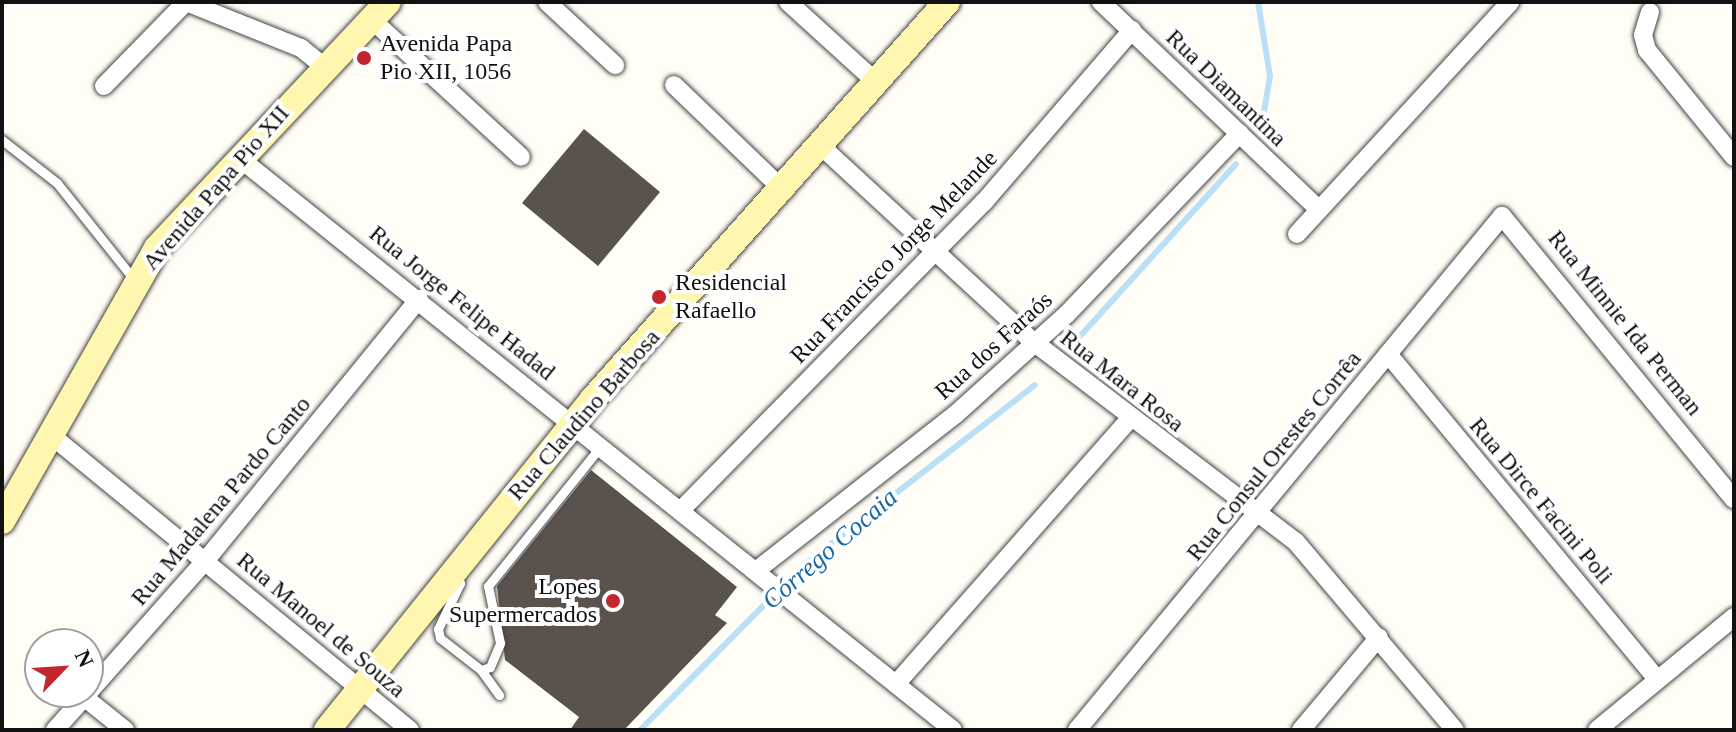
<!DOCTYPE html>
<meta charset="utf-8">
<style>
body{margin:0}
#map{position:relative;width:1736px;height:732px;overflow:hidden;background:#fffdf5;font-family:Georgia,serif}
div>[style]{position:absolute}
.stream>*{height:6px;margin:-3px;padding:0 3px;transform-origin:3px;border-radius:3px;background:#b9e0f7}
.building>*{inset:0;background:#5a524d}
.roads{filter:drop-shadow(0 0 2px #444) drop-shadow(0 0 2px #444)}
.lane>*{height:9px;margin:-4.5px;padding:0 4.5px;transform-origin:4.5px;border-radius:4.5px;background:#fff}
.street>*{height:18px;margin:-9px;padding:0 9px;transform-origin:9px;border-radius:9px;background:#fff}
.secondary>*{height:26px;margin:-13px;padding:0 13px;transform-origin:13px;border-radius:13px;background:#fff6b0}
.dots>*{width:22px;height:22px;translate:-50% -50%;box-sizing:border-box;border:4px solid #fff;border-radius:50%}
span{translate:-50% -50%;white-space:nowrap;text-align:center;line-height:1.15;-webkit-text-stroke:8px #fff;paint-order:stroke}
.poi-label{font-size:24px;color:#111}
.left{translate:0 -50%;text-align:left}
.right{translate:-100% -50%;text-align:right}
.street-label{font-size:24px;color:#111}
.water-label{font-size:26px;color:#1768a6;font-style:italic}
.frame{position:absolute;inset:0;border:4px solid #111;pointer-events:none}
.north{position:absolute;left:24px;top:628px;width:80px;height:80px;box-sizing:border-box;background:#fff;border:2px solid #a0a0a0;border-radius:50%;rotate:65deg;font-size:22px;font-weight:700;line-height:32px;text-align:center;color:#111}
.north::after{content:'';display:block;margin:auto;width:28px;height:36px;background:#c4262e;clip-path:polygon(50% 0,100% 100%,50% 72%,0 100%)}
</style>
<div id="map">
<div class="stream">
<div style="left:1258px;top:2px;width:75px;rotate:80.8deg"></div>
<div style="left:1270px;top:76px;width:55px;rotate:99.5deg"></div>
<div style="left:1072px;top:345px;width:244px;rotate:-47.8deg"></div>
<div style="left:640px;top:730px;width:234px;rotate:-45.2deg"></div>
<div style="left:805px;top:564px;width:291px;rotate:-37.9deg"></div>
</div>
<div class="building">
<div style="clip-path:polygon(584px 129px,660px 192px,598px 266px,522px 203px)"></div>
<div style="clip-path:polygon(591px 470px,737px 587px,715px 615px,727px 623px,624px 730px,570px 730px,579px 717px,505px 660px,497px 586px)"></div>
</div>
<div class="roads">
<div class="lane">
<div style="left:2px;top:140px;width:70px;rotate:38deg"></div>
<div style="left:57px;top:183px;width:127px;rotate:51.4deg"></div>
<div style="left:457px;top:576px;width:8px;rotate:67deg"></div>
<div style="left:460px;top:583px;width:51px;rotate:115.6deg"></div>
<div style="left:438px;top:629px;width:9px;rotate:77deg"></div>
<div style="left:440px;top:638px;width:52px;rotate:38deg"></div>
<div style="left:481px;top:670px;width:31px;rotate:54deg"></div>
<div style="left:481px;top:670px;width:9px;rotate:-18deg"></div>
<div style="left:490px;top:667px;width:26px;rotate:-67deg"></div>
<div style="left:500px;top:643px;width:58px;rotate:-101.9deg"></div>
<div style="left:488px;top:586px;width:179px;rotate:-51.1deg"></div>
</div>
<div class="street">
<div style="left:186px;top:2px;width:124px;rotate:21.8deg"></div>
<div style="left:301px;top:48px;width:28px;rotate:39deg"></div>
<div style="left:547px;top:2px;width:93px;rotate:42.8deg"></div>
<div style="left:788px;top:2px;width:119px;rotate:42.3deg"></div>
<div style="left:1101px;top:2px;width:300px;rotate:43.6deg"></div>
<div style="left:1650px;top:12px;width:24px;rotate:107deg"></div>
<div style="left:1643px;top:35px;width:16px;rotate:75deg"></div>
<div style="left:1647px;top:50px;width:138px;rotate:50.9deg"></div>
<div style="left:370px;top:18px;width:205px;rotate:42.6deg"></div>
<div style="left:674px;top:85px;width:153px;rotate:43.9deg"></div>
<div style="left:104px;top:86px;width:117px;rotate:-45.7deg"></div>
<div style="left:822px;top:147px;width:284px;rotate:42.7deg"></div>
<div style="left:1031px;top:340px;width:333px;rotate:37.3deg"></div>
<div style="left:1296px;top:542px;width:246px;rotate:49.8deg"></div>
<div style="left:238px;top:157px;width:916px;rotate:38.71deg"></div>
<div style="left:1297px;top:234px;width:315px;rotate:-47.4deg"></div>
<div style="left:1388px;top:354px;width:422px;rotate:50.4deg"></div>
<div style="left:52px;top:436px;width:463px;rotate:39.4deg"></div>
<div style="left:682px;top:509px;width:431px;rotate:-45.5deg"></div>
<div style="left:984px;top:202px;width:227px;rotate:-49.3deg"></div>
<div style="left:757px;top:570px;width:253px;rotate:-38.1deg"></div>
<div style="left:956px;top:414px;width:149px;rotate:-42deg"></div>
<div style="left:1067px;top:314px;width:250px;rotate:-46.3deg"></div>
<div style="left:896px;top:684px;width:352px;rotate:-48.6deg"></div>
<div style="left:84px;top:697px;width:53px;rotate:38.8deg"></div>
<div style="left:55px;top:730px;width:227px;rotate:-48.4deg"></div>
<div style="left:206px;top:560px;width:337px;rotate:-50.8deg"></div>
<div style="left:1077px;top:730px;width:667px;rotate:-50.41deg"></div>
<div style="left:1502px;top:216px;width:366px;rotate:50.7deg"></div>
<div style="left:1301px;top:730px;width:121px;rotate:-50deg"></div>
<div style="left:1597px;top:730px;width:178px;rotate:-39.5deg"></div>
</div>
<div class="secondary">
<div style="left:2px;top:521px;width:314px;rotate:-60.4deg"></div>
<div style="left:157px;top:248px;width:337px;rotate:-46.8deg"></div>
<div style="left:327px;top:730px;width:425px;rotate:-51.2deg"></div>
<div style="left:593px;top:399px;width:532px;rotate:-48.28deg"></div>
</div>
</div>
<div class="dots">
<div style="left:364px;top:58px;background:#c4262e"></div>
<div style="left:659px;top:297px;background:#c4262e"></div>
<div style="left:613px;top:601px;background:#c4262e"></div>
</div>
<div class="poi-label">
<span class="left" style="left:380px;top:58px">Avenida Papa<br>Pio XII, 1056</span>
<span class="left" style="left:675px;top:297px">Residencial<br>Rafaello</span>
<span class="right" style="left:597px;top:601px">Lopes<br>Supermercados</span>
</div>
<div class="street-label">
<span style="left:1226px;top:88px;rotate:44deg">Rua Diamantina</span>
<span style="left:216px;top:188px;rotate:-49deg">Avenida Papa Pio XII</span>
<span style="left:894px;top:257px;rotate:-46deg">Rua Francisco Jorge Melande</span>
<span style="left:462px;top:303px;rotate:39deg">Rua Jorge Felipe Hadad</span>
<span style="left:1625px;top:323px;rotate:51deg">Rua Minnie Ida Perman</span>
<span style="left:994px;top:346px;rotate:-42deg">Rua dos Faraós</span>
<span style="left:1122px;top:381px;rotate:38deg">Rua Mara Rosa</span>
<span style="left:584px;top:415px;rotate:-49deg">Rua Claudino Barbosa</span>
<span style="left:1274px;top:456px;rotate:-51deg">Rua Consul Orestes Corrêa</span>
<span style="left:221px;top:501px;rotate:-50deg">Rua Madalena Pardo Canto</span>
<span style="left:1541px;top:501px;rotate:50deg">Rua Dirce Facini Poli</span>
<span style="left:321px;top:625px;rotate:40deg">Rua Manoel de Souza</span>
</div>
<div class="water-label">
<span style="left:830px;top:549px;rotate:-41deg">Córrego Cocaia</span>
</div>
<div class="frame"></div>
<div class="north">N</div>
</div>
